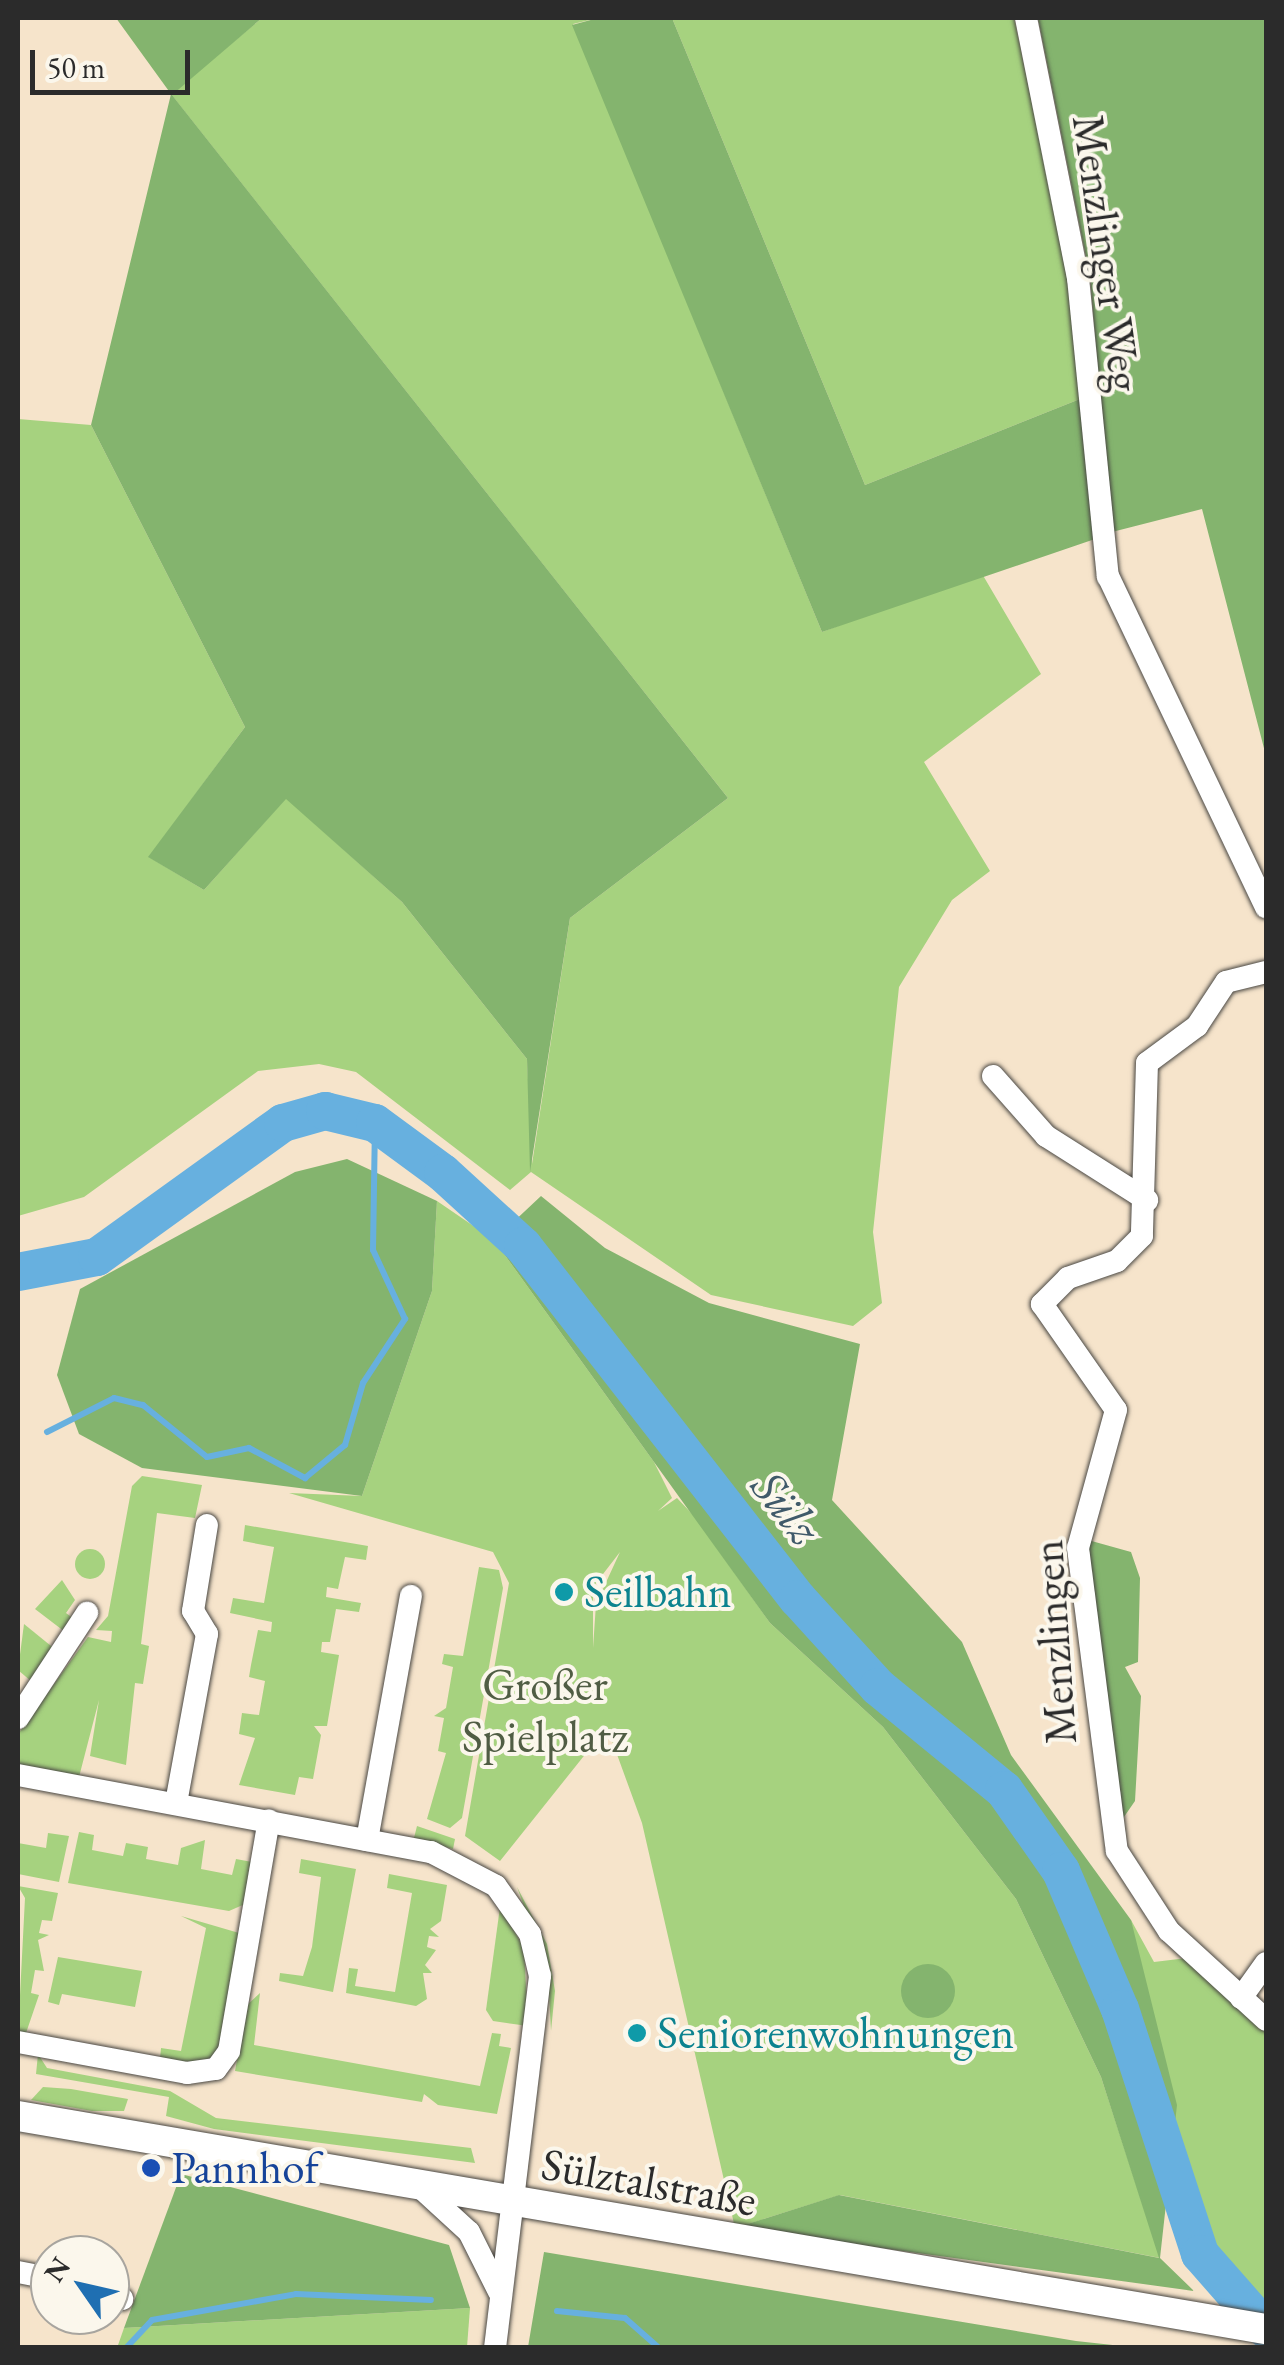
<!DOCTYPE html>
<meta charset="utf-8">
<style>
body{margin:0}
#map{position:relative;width:1284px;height:2365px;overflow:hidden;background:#f6e4cb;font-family:"EB Garamond",serif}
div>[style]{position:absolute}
.green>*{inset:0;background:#a6d27f}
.round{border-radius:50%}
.forest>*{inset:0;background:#84b46e}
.stream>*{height:6px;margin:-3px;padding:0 3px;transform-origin:3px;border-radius:3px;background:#67b0df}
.river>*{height:38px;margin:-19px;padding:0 19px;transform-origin:19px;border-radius:19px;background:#67b0df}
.roads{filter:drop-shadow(0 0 2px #494743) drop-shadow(0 0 2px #494743)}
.minor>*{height:22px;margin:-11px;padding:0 11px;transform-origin:11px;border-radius:11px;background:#fff}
.major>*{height:30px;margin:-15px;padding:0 15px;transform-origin:15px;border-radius:15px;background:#fff}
.dots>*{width:28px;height:28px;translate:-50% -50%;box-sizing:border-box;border:5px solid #fbf7ec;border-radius:50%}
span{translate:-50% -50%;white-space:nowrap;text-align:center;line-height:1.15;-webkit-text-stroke:8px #fbf7ec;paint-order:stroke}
.street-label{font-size:45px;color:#2b2b2b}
.culture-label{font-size:45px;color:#0d838f}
.left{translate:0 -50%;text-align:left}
.park-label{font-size:45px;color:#505d44}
.transit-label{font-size:45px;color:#164399}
.water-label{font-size:48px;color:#405a6a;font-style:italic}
.frame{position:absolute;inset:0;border:20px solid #2b2b2b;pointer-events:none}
.north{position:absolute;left:30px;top:2235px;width:100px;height:100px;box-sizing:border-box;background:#fbf7ec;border:2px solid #a8a59f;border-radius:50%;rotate:304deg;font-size:28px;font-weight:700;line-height:40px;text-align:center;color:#2b2b2b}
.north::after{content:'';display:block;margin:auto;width:35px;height:45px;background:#1f6fb2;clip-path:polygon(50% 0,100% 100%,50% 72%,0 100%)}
.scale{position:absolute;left:30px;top:50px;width:160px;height:45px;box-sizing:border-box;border:5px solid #2b2b2b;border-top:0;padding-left:12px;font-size:30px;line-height:35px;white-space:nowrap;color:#2b2b2b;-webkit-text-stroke:8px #fbf7ec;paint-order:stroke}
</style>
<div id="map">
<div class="green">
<div style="clip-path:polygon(262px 18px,598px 18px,573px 24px,822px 632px,981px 572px,1041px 674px,924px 762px,990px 871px,952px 900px,899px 987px,873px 1232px,882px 1303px,853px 1326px,711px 1295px,531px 1172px,510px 1190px,356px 1072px,319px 1064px,258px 1071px,84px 1197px,18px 1216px,18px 419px,91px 425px,245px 727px,149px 857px,204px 890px,286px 798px,402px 902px,527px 1059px,532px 1164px,570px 918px,728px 798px,171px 94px)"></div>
<div style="clip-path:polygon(672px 18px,1014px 18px,1069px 278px,1080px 399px,865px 485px)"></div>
<div style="clip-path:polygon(evenodd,437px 1201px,494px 1240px,654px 1462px,672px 1498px,658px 1511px,677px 1498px,694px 1516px,770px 1623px,883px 1727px,1016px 1899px,1101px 2077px,1160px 2258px,840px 2195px,735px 2228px,642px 1823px,607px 1727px,500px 1861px,465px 1836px,509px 1583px,493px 1552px,289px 1493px,362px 1496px,432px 1291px,437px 1201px,620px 1552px,596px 1604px,593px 1648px,593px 1587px,620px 1552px)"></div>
<div style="clip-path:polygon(142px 1476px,202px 1485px,195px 1518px,157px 1513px,141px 1644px,149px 1646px,143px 1684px,135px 1683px,126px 1765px,90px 1756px,99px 1700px,79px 1777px,18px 1765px,18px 1734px,88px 1637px,111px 1642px,112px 1631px,96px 1630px,108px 1616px,132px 1486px)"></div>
<div style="clip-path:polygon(245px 1525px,368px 1546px,366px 1560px,345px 1557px,338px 1589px,327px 1587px,326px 1597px,361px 1603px,359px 1612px,336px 1609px,330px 1642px,322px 1642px,321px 1652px,339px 1655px,327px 1726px,314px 1726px,321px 1735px,313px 1779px,299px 1777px,295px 1795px,239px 1785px,255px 1738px,239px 1734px,242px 1713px,259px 1715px,265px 1681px,249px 1677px,251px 1665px,258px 1630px,271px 1632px,272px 1622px,230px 1613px,233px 1598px,264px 1603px,274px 1547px,243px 1541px)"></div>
<div class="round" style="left:75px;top:1549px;width:30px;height:30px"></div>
<div style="clip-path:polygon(479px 1567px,499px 1570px,503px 1588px,462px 1818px,450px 1828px,427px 1819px,446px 1753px,438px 1751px,444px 1718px,434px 1716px,446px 1708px,453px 1667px,442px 1664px,444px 1654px,463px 1656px)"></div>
<div style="clip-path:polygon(62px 1580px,75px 1600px,66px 1613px,78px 1622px,69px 1635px,35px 1609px)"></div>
<div style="clip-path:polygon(24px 1624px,56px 1650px,32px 1682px,18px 1670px)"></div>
<div style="clip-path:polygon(417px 1826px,455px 1839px,453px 1849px,414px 1838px)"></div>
<div style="clip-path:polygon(79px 1832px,94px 1835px,92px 1850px,123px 1856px,126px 1843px,148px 1847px,146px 1859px,178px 1865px,181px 1848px,205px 1840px,201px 1869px,232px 1875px,236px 1859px,252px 1862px,245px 1904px,229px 1911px,68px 1883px)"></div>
<div style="clip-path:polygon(48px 1833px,69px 1836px,59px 1882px,18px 1874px,18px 1843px,46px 1848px)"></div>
<div style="clip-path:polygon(301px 1859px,356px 1869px,333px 1992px,279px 1981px,280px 1973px,303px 1976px,312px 1947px,321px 1877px,299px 1873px)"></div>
<div style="clip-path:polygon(389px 1874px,447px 1885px,441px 1921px,430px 1929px,439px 1937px,429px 1936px,427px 1947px,436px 1950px,425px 1965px,432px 1973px,423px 1973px,427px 1999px,416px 2006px,346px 1993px,349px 1968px,358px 1969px,355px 1986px,395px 1992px,412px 1893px,387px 1888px)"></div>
<div style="clip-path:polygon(18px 1886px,58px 1893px,52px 1921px,42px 1920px,39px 1933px,49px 1935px,38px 1940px,44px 1971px,35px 1970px,31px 1993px,39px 1995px,25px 2036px,18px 2034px,25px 1898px)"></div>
<div style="clip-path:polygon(517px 1887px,547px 1944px,555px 1991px,551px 2031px,548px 1972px)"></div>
<div style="clip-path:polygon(500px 1907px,524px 1948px,528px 2026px,493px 2021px,486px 2010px)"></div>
<div style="clip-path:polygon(181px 1916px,239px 1933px,220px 2053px,201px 2064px,160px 2059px,161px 2048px,181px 2051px,206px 1928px)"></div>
<div style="clip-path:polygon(1131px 1920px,1154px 1962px,1187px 1958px,1266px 2027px,1266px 2306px,1230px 2295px,1107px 1936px)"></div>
<div style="clip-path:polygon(58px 1957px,142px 1971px,135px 2007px,62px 1994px,59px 2005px,48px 2002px)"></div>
<div style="clip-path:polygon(260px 1993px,254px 2045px,480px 2086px,492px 2033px,501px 2034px,499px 2046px,511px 2048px,497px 2114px,438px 2105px,424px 2094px,422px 2102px,235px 2071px,247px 2005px)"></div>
<div style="clip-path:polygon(38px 2054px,47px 2068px,170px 2091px,216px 2118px,471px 2148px,475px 2163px,214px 2129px,166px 2116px,169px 2097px,36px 2074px)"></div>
<div style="clip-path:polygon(43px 2087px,71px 2089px,128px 2099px,124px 2111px,92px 2111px,31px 2100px)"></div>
<div style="clip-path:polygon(470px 2308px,467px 2347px,117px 2348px,124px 2328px)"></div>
</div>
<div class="forest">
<div style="clip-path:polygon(116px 18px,262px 18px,172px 95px,728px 798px,570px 918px,530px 1172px,527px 1059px,402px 902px,286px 799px,204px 890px,148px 857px,245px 727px,91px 425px,171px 94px)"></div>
<div style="clip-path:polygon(598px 18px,672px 18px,865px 485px,1080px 399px,1095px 539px,822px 632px,572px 25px)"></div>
<div style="clip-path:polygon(1038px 18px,1266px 18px,1266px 756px,1202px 509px,1112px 532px,1090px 277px)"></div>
<div style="clip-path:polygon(347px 1159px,437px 1201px,432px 1291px,362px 1496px,142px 1468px,79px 1434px,57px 1375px,80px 1289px,295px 1172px)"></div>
<div style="clip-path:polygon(541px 1196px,605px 1248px,709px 1303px,860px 1344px,832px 1500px,962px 1642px,1011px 1755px,1131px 1920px,1177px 2105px,1160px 2258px,1194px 2291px,735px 2228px,839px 2195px,1159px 2258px,1101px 2077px,1016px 1899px,883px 1727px,770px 1623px,494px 1240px)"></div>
<div style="clip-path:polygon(1088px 1540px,1131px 1552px,1140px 1578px,1138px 1662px,1125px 1667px,1141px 1696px,1135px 1801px,1117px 1827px)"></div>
<div class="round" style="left:901px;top:1964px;width:54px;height:54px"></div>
<div style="clip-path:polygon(181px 2174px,449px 2245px,470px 2308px,124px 2328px)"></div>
<div style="clip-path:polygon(544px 2252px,1076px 2341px,1131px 2347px,528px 2347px)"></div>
</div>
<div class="stream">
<div style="left:47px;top:1432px;width:75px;rotate:-26.9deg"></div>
<div style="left:114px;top:1398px;width:30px;rotate:14deg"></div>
<div style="left:143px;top:1405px;width:82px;rotate:39.1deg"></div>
<div style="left:207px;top:1457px;width:43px;rotate:-12.1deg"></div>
<div style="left:249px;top:1448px;width:64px;rotate:28.2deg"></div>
<div style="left:305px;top:1478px;width:52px;rotate:-39.5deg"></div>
<div style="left:345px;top:1445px;width:65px;rotate:-73.8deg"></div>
<div style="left:363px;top:1383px;width:77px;rotate:-56.7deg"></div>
<div style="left:405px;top:1319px;width:76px;rotate:-114.9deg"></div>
<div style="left:373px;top:1250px;width:127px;rotate:-89.1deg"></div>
<div style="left:557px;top:2311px;width:68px;rotate:5.9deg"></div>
<div style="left:625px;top:2318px;width:45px;rotate:41.4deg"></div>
<div style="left:126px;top:2348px;width:38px;rotate:-47deg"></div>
<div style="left:152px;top:2320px;width:146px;rotate:-10.2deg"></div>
<div style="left:296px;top:2294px;width:135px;rotate:2.5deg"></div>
</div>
<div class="river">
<div style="left:18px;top:1272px;width:80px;rotate:-10.8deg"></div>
<div style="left:97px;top:1257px;width:229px;rotate:-35.8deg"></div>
<div style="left:283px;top:1123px;width:44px;rotate:-15.9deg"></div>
<div style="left:325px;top:1111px;width:51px;rotate:13.5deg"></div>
<div style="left:375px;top:1123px;width:84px;rotate:36.3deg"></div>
<div style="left:443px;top:1173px;width:108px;rotate:42.4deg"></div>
<div style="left:523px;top:1246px;width:447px;rotate:52.1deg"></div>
<div style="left:798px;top:1599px;width:119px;rotate:47.7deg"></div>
<div style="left:878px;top:1687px;width:163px;rotate:39.3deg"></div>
<div style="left:1004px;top:1790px;width:99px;rotate:54.9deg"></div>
<div style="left:1061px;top:1871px;width:150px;rotate:66.9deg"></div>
<div style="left:1120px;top:2009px;width:258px;rotate:71.9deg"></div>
<div style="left:1200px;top:2254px;width:100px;rotate:48.7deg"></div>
</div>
<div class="roads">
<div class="minor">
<div style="left:1026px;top:18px;width:265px;rotate:78.7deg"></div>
<div style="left:1078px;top:278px;width:300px;rotate:84.3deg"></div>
<div style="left:1108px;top:576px;width:367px;rotate:64.5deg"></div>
<div style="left:1266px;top:972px;width:41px;rotate:166deg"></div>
<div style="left:1226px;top:982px;width:53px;rotate:123.4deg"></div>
<div style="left:1197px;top:1026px;width:62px;rotate:143.5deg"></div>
<div style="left:1147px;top:1063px;width:173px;rotate:91.7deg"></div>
<div style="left:1142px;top:1236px;width:35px;rotate:135deg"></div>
<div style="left:1117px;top:1261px;width:52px;rotate:160.9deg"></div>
<div style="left:1068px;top:1278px;width:37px;rotate:135deg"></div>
<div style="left:1042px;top:1304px;width:129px;rotate:55.1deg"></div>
<div style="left:1116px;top:1410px;width:143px;rotate:105.4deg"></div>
<div style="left:1078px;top:1548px;width:305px;rotate:82.7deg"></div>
<div style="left:1117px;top:1851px;width:95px;rotate:57deg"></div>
<div style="left:1169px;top:1931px;width:132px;rotate:42.5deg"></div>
<div style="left:993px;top:1076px;width:80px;rotate:48.5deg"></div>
<div style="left:1046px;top:1136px;width:120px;rotate:32.4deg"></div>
<div style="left:18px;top:1718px;width:126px;rotate:-56.7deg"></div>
<div style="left:18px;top:1775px;width:420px;rotate:10.6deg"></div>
<div style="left:431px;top:1852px;width:73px;rotate:27.6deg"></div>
<div style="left:496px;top:1886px;width:59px;rotate:54.7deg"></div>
<div style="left:530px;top:1934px;width:43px;rotate:76.6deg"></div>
<div style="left:540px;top:1976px;width:375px;rotate:96.9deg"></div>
<div style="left:176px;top:1803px;width:172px;rotate:-79.6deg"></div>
<div style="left:207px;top:1634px;width:27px;rotate:-121deg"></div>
<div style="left:193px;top:1611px;width:87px;rotate:-80.8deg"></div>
<div style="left:367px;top:1840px;width:248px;rotate:-79.8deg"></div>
<div style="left:1241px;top:1998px;width:43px;rotate:-54.5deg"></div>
<div style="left:18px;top:2042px;width:172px;rotate:10.4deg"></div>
<div style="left:187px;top:2073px;width:29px;rotate:-8deg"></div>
<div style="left:216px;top:2069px;width:22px;rotate:-54deg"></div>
<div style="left:229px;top:2051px;width:234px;rotate:-80.2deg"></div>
<div style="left:423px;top:2190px;width:62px;rotate:42.4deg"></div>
<div style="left:469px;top:2232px;width:67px;rotate:63.4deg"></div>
<div style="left:18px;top:2272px;width:33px;rotate:11deg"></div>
<div style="left:110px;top:2295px;width:13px;rotate:18deg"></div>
</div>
<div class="major">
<div style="left:18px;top:2116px;width:1266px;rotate:9.69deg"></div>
</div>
</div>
<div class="dots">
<div style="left:564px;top:1592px;background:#0f9aa8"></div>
<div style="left:637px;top:2033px;background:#0f9aa8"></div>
<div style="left:151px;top:2168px;background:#1a4fb4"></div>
</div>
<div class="street-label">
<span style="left:1107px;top:253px;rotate:82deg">Menzlinger Weg</span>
<span style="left:1054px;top:1642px;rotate:-94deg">Menzlingen</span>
<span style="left:649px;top:2182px;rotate:10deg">Sülztalstraße</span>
</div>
<div class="culture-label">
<span class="left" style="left:584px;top:1592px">Seilbahn</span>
<span class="left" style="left:657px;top:2033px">Seniorenwohnungen</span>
</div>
<div class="park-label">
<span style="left:545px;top:1711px">Großer<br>Spielplatz</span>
</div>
<div class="transit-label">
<span class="left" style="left:171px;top:2168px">Pannhof</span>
</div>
<div class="water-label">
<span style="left:787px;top:1507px;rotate:51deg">Sülz</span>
</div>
<div class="frame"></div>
<div class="north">N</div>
<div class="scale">50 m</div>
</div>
